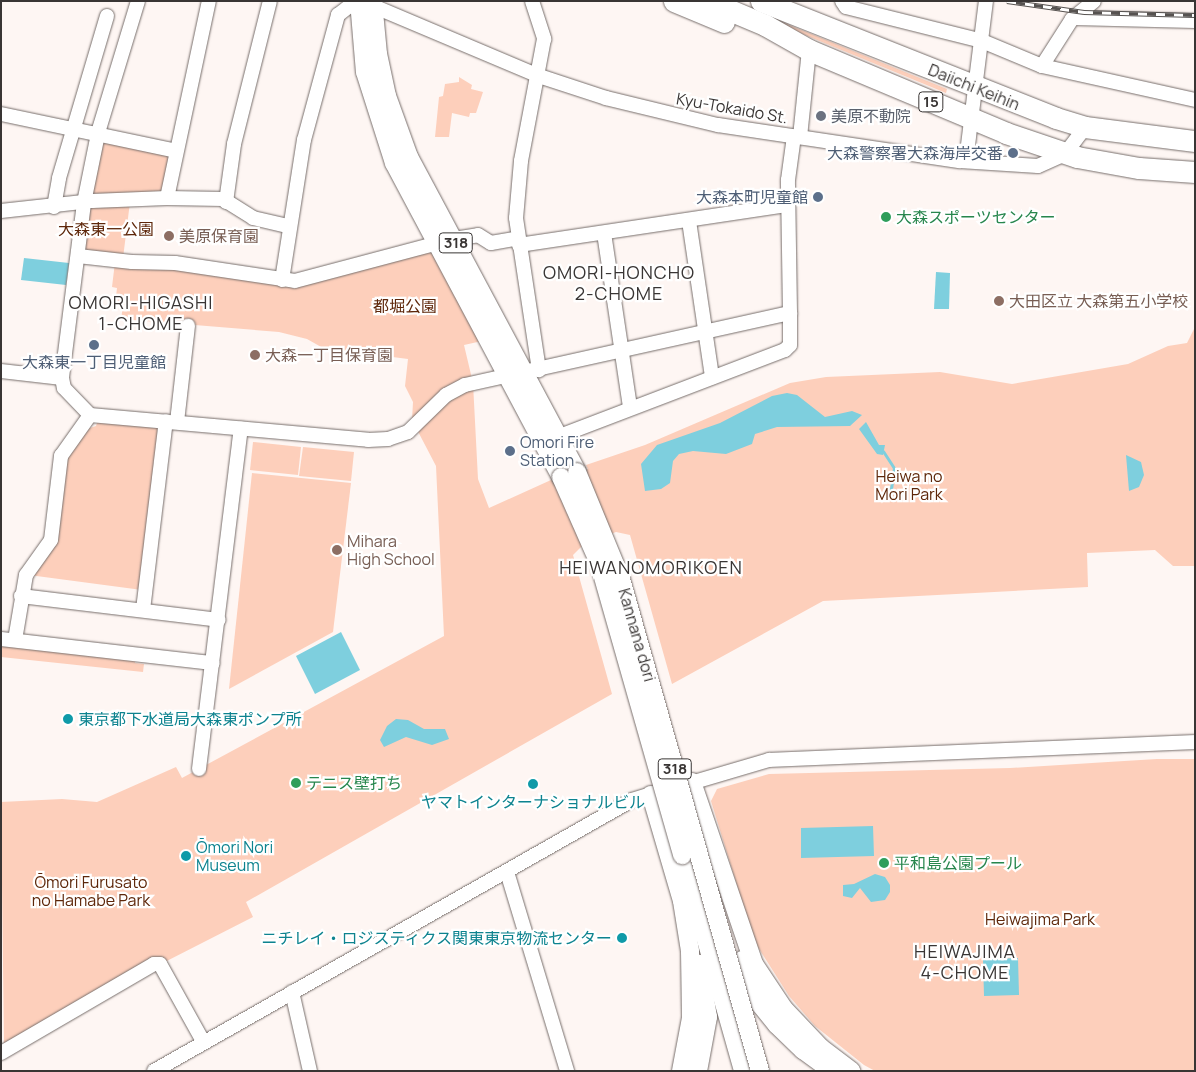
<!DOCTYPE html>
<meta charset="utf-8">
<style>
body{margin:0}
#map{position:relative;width:1196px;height:1072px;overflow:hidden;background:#fef6f3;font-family:Manrope,"Noto Sans JP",sans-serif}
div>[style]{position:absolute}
.green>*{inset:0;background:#fdcfbb}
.water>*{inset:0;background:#7ecfde}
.stream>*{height:3px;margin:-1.5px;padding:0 1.5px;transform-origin:1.5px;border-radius:1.5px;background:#7ecfde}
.roads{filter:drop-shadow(0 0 1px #776e6b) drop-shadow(0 0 1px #776e6b)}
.minor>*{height:14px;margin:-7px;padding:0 7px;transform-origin:7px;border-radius:7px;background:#fff}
.major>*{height:18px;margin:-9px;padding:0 9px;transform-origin:9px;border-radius:9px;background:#fff}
.highway>*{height:21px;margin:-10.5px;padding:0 10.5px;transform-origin:10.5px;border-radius:10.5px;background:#fff}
.rail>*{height:5px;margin-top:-2.5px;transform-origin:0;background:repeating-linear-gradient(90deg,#fff 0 9px,#565250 0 18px);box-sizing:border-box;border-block:1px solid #565250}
.bridges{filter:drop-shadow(0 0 1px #776e6b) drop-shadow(0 0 1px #776e6b)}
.major-bridge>*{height:18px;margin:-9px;padding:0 9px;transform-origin:9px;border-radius:9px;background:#fff}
.dots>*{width:14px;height:14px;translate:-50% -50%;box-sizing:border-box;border:2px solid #fff;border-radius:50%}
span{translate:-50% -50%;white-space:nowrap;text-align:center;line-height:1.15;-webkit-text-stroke:4.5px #fff;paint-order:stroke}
.shield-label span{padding:1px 4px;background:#fff;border:1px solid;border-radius:4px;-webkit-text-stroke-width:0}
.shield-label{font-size:15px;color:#393534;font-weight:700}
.street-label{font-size:16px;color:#393534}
.worship-label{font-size:16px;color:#5b616d}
.left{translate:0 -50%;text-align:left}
.service-label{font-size:16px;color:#4e5e75}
.right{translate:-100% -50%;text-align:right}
.leisure-label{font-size:16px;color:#27864d}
.park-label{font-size:16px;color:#5e270a}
.education-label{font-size:16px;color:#785e54}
.culture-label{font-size:16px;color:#0d838f}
.neighbourhood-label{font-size:18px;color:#393534;letter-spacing:1px}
.frame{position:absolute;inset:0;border:2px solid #393534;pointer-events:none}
</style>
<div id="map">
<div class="green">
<div style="clip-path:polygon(772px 18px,947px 89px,946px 93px,771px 21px)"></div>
<div style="clip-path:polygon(459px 77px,472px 85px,471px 89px,483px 92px,476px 113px,470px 113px,469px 117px,452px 113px,449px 137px,435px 137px,439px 97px,443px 96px,445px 84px,459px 82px)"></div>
<div style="clip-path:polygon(101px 140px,174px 153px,166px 195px,113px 197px,91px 194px)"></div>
<div style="clip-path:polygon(130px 202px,123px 258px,83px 252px,89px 207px)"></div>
<div style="clip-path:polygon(433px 246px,482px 341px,464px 345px,473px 383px,478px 479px,489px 508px,551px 480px,588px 469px,586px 465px,645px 445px,790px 383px,826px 377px,940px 372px,1012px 384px,1128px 364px,1168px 346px,1187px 343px,1195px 327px,1195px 566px,1173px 566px,1155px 550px,1087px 553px,1088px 587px,823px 601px,672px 684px,630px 535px,616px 532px,584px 544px,573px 555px,612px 694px,246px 902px,253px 917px,4px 1044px,1px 802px,62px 799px,97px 802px,176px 767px,182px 778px,444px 636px,436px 466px,412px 420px,413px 402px,405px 386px,408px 359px,323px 348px,307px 339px,279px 332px,121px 319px,123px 306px,115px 305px,117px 288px,112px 287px,115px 262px,282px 282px)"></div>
<div style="clip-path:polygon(98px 420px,161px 425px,142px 590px,29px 575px,54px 540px,66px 459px,87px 429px,96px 426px)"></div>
<div style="clip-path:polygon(253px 442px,301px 447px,298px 475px,250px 470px)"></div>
<div style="clip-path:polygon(303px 447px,354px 452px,351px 481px,299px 476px)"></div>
<div style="clip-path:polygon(252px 473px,351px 483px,333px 632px,229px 689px)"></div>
<div style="clip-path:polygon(1px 640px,136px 656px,135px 663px,144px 664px,143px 672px,1px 657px)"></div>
<div style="clip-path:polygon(1157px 759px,1195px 759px,1195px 1071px,875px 1071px,864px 1065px,815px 1026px,789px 996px,754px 941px,711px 801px,717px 789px,769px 774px,1010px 768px)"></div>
</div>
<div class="water">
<div style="clip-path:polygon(24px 258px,69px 263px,66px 285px,21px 280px)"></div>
<div style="clip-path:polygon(936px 272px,950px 273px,949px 309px,934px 309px)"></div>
<div style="clip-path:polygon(787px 393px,797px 395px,825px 417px,852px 411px,862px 415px,850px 426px,777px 427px,755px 434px,752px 444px,726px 454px,693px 451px,679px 454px,673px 461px,670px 483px,661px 489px,645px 491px,641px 464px,657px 445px,720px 423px,772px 396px)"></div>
<div style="clip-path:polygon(866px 422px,879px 445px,885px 445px,883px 455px,877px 454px,859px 429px)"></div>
<div style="clip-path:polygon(1126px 455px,1141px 462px,1144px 475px,1139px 487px,1129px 491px)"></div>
<div style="clip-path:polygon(341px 632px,360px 670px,315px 694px,296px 656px)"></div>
<div style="clip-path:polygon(396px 719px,408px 720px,424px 729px,445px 729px,449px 739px,432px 745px,406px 737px,384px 747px,380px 740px,387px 726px)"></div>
<div style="clip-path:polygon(873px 826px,874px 856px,801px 858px,801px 828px)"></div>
<div style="clip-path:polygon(875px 874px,885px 877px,890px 885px,890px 892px,885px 900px,871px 902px,860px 888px,852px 898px,843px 896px,843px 885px,854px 884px)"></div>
<div style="clip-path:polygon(1018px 958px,1019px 995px,984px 996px,983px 959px)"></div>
</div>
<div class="stream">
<div style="left:875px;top:496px;width:17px;rotate:-24deg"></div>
<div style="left:891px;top:489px;width:21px;rotate:-82deg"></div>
<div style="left:894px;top:468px;width:20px;rotate:-123deg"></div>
</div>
<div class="roads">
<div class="minor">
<div style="left:138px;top:1px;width:134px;rotate:106.9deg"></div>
<div style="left:99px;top:129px;width:76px;rotate:101.5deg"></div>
<div style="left:84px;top:203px;width:176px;rotate:97.2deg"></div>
<div style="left:62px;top:378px;width:10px;rotate:79deg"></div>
<div style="left:64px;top:388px;width:37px;rotate:46deg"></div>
<div style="left:90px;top:415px;width:279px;rotate:5.1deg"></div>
<div style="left:368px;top:440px;width:20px;rotate:-3deg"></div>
<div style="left:388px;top:439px;width:21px;rotate:-19deg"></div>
<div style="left:408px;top:432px;width:53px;rotate:-44.2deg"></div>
<div style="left:446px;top:395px;width:21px;rotate:-28deg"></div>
<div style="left:465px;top:385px;width:333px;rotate:-12.5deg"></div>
<div style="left:790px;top:313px;width:133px;rotate:-90.9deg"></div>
<div style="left:788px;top:180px;width:44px;rotate:-82.2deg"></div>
<div style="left:532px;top:1px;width:40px;rotate:72deg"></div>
<div style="left:544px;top:39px;width:124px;rotate:100.7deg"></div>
<div style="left:521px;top:161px;width:57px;rotate:95deg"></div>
<div style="left:516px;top:218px;width:154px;rotate:81.4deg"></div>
<div style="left:842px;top:1px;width:7px;rotate:56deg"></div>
<div style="left:846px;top:7px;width:140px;rotate:14deg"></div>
<div style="left:982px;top:41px;width:65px;rotate:22.6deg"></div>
<div style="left:1042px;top:66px;width:56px;rotate:-57.4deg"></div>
<div style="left:1072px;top:19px;width:28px;rotate:-39deg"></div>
<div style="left:366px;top:3px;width:188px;rotate:22.9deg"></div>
<div style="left:539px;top:76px;width:71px;rotate:18.2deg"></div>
<div style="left:606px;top:98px;width:115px;rotate:13.6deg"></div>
<div style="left:718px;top:125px;width:245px;rotate:8.5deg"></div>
<div style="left:960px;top:161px;width:78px;rotate:3.7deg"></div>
<div style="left:1038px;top:166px;width:30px;rotate:-24deg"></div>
<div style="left:1065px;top:154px;width:34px;rotate:-53deg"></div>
<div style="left:1074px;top:18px;width:121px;rotate:1.4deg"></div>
<div style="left:1042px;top:66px;width:157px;rotate:12.5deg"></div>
<div style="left:1px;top:114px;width:179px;rotate:11.9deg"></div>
<div style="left:800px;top:137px;width:87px;rotate:-84.1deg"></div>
<div style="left:966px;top:161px;width:161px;rotate:-82.9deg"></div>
<div style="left:167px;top:198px;width:56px;rotate:1deg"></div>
<div style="left:223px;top:199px;width:36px;rotate:32deg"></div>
<div style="left:253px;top:218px;width:37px;rotate:13deg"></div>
<div style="left:226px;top:202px;width:59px;rotate:-82.1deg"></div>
<div style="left:234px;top:144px;width:147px;rotate:-75.9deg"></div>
<div style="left:54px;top:207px;width:29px;rotate:-80deg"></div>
<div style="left:59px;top:178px;width:169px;rotate:-73.5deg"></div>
<div style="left:1px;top:211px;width:92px;rotate:-6.3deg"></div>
<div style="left:92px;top:201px;width:75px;rotate:-2.3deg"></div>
<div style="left:167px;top:198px;width:201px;rotate:-78deg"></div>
<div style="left:689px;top:221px;width:158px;rotate:81.6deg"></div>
<div style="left:604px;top:233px;width:176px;rotate:81.5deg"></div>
<div style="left:454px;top:239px;width:24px;rotate:-9deg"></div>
<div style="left:478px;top:235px;width:15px;rotate:32deg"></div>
<div style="left:491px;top:243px;width:27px;rotate:-10deg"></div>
<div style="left:519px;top:245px;width:272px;rotate:-8.5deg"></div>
<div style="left:78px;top:256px;width:54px;rotate:6.3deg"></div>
<div style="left:132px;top:262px;width:43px;rotate:1.3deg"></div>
<div style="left:175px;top:263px;width:121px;rotate:8.5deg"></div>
<div style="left:295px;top:281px;width:148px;rotate:-14.9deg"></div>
<div style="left:282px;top:280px;width:142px;rotate:-81.1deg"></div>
<div style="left:304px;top:140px;width:130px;rotate:-74.8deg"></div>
<div style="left:338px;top:15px;width:23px;rotate:-38deg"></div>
<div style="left:1px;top:371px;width:61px;rotate:6.5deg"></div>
<div style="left:177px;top:422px;width:97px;rotate:-83.5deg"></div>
<div style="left:557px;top:437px;width:244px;rotate:-20.9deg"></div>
<div style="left:785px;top:350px;width:7px;rotate:-45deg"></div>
<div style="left:790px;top:345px;width:32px;rotate:-90deg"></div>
<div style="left:21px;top:596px;width:199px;rotate:6.9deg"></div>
<div style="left:143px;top:610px;width:190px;rotate:-83.1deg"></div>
<div style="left:1px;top:639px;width:213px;rotate:6.5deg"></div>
<div style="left:15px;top:640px;width:66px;rotate:-80.4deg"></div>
<div style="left:26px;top:575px;width:43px;rotate:-54.5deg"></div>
<div style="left:51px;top:540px;width:85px;rotate:-83.2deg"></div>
<div style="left:61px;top:456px;width:50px;rotate:-54.7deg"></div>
<div style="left:199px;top:769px;width:343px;rotate:-83deg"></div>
<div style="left:684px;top:785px;width:89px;rotate:-16.4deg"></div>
<div style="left:769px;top:760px;width:426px;rotate:-2.4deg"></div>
<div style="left:507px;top:872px;width:208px;rotate:73.2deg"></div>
<div style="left:292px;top:992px;width:81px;rotate:77.2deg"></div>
<div style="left:1px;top:1053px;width:177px;rotate:-30.2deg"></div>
<div style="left:154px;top:964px;width:6px"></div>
<div style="left:160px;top:964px;width:90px;rotate:60.9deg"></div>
<div style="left:154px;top:1071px;width:549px;rotate:-29.55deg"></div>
<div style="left:632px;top:800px;width:28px;rotate:-17deg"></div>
</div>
<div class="major">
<div style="left:359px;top:1px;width:71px;rotate:85.2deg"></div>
<div style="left:365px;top:72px;width:96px;rotate:72.3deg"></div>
<div style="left:394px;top:163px;width:356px;rotate:62deg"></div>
<div style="left:373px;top:1px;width:53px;rotate:84.6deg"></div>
<div style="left:378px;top:54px;width:43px;rotate:77.9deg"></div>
<div style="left:387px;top:96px;width:65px;rotate:70.2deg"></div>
<div style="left:409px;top:157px;width:357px;rotate:61.9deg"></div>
<div style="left:692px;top:782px;width:192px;rotate:71.2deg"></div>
<div style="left:754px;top:964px;width:54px;rotate:56.3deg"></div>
<div style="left:784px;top:1009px;width:54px;rotate:46.5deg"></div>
<div style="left:821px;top:1048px;width:38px;rotate:37deg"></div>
<div style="left:651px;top:795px;width:110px;rotate:73.7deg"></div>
<div style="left:682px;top:901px;width:51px;rotate:80.9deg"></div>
<div style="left:690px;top:951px;width:67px;rotate:89.1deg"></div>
<div style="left:691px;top:1018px;width:54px;rotate:100.7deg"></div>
<div style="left:684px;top:862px;width:217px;rotate:74.2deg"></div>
<div style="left:742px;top:960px;width:48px;rotate:67.8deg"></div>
<div style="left:760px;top:1004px;width:27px;rotate:51deg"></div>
<div style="left:777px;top:1025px;width:36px;rotate:44deg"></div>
<div style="left:803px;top:1050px;width:36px;rotate:36deg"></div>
<div style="left:698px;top:1071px;width:55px;rotate:-79.5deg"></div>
<div style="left:708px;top:1017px;width:54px;rotate:-99.6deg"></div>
</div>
<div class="highway">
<div style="left:674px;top:1px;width:54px;rotate:22.8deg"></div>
<div style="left:708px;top:1px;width:62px;rotate:22.8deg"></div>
<div style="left:765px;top:25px;width:51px;rotate:29.6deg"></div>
<div style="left:809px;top:50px;width:214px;rotate:22.8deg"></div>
<div style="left:1006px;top:133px;width:75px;rotate:18.7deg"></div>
<div style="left:1077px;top:157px;width:63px;rotate:10.1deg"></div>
<div style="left:1139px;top:168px;width:56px;rotate:4.1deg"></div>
<div style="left:761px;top:1px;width:317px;rotate:21.6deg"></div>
<div style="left:1056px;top:118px;width:30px;rotate:17deg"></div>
<div style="left:1085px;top:127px;width:111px;rotate:7.3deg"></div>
</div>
</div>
<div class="rail">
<div style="left:1007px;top:1px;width:78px;rotate:8.1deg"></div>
<div style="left:1084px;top:12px;width:111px;rotate:1.5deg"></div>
</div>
<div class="bridges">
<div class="major-bridge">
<div style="left:577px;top:472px;width:116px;rotate:67.6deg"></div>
<div style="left:621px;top:579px;width:511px;rotate:74.22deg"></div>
<div style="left:561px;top:477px;width:94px;rotate:66.2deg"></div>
<div style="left:599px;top:563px;width:304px;rotate:74.1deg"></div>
</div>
</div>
<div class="dots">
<div style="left:821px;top:116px;background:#6b7280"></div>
<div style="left:1013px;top:153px;background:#5c6f8a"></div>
<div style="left:818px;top:197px;background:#5c6f8a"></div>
<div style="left:886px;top:217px;background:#2e9e5b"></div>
<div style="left:169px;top:236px;background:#8d6e63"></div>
<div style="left:999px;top:301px;background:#8d6e63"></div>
<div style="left:94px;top:345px;background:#5c6f8a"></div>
<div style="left:255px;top:355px;background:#8d6e63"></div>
<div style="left:510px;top:451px;background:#5c6f8a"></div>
<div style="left:337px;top:550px;background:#8d6e63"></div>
<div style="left:68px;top:719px;background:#0f9aa8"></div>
<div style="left:296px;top:783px;background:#2e9e5b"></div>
<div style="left:533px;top:784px;background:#0f9aa8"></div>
<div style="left:186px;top:856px;background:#0f9aa8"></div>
<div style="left:884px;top:863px;background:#2e9e5b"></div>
<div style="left:622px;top:938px;background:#0f9aa8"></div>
</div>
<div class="shield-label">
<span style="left:931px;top:102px">15</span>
<span style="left:456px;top:243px">318</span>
<span style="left:675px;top:769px">318</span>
</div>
<div class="street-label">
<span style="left:974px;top:87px;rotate:22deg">Daiichi Keihin</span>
<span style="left:732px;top:108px;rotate:10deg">Kyu-Tokaido St.</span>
<span style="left:637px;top:635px;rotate:74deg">Kannana dori</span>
</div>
<div class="worship-label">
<span class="left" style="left:831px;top:116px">美原不動院</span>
</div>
<div class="service-label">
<span class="right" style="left:1003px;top:153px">大森警察署大森海岸交番</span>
<span class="right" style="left:808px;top:197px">大森本町児童館</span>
<span style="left:94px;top:362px">大森東一丁目児童館</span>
<span class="left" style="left:520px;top:451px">Omori Fire<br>Station</span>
</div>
<div class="leisure-label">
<span class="left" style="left:896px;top:217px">大森スポーツセンター</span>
<span class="left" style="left:306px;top:783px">テニス壁打ち</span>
<span class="left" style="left:894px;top:863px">平和島公園プール</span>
</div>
<div class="park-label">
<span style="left:106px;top:229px">大森東一公園</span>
<span style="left:405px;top:306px">都堀公園</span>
<span style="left:909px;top:485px">Heiwa no<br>Mori Park</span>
<span style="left:91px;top:891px">Ōmori Furusato<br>no Hamabe Park</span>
<span style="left:1040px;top:919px">Heiwajima Park</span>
</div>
<div class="education-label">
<span class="left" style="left:179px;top:236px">美原保育園</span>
<span class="left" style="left:1009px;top:301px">大田区立 大森第五小学校</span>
<span class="left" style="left:265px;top:355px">大森一丁目保育園</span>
<span class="left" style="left:347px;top:550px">Mihara<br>High School</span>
</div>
<div class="culture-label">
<span class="left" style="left:78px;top:719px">東京都下水道局大森東ポンプ所</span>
<span style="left:533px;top:802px">ヤマトインターナショナルビル</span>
<span class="left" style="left:196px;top:856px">Ōmori Nori<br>Museum</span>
<span class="right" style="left:612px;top:938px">ニチレイ・ロジスティクス関東東京物流センター</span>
</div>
<div class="neighbourhood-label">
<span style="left:619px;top:283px">OMORI-HONCHO<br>2-CHOME</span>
<span style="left:141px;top:313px">OMORI-HIGASHI<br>1-CHOME</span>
<span style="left:651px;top:567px">HEIWANOMORIKOEN</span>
<span style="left:965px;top:962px">HEIWAJIMA<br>4-CHOME</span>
</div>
<div class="frame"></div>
</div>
